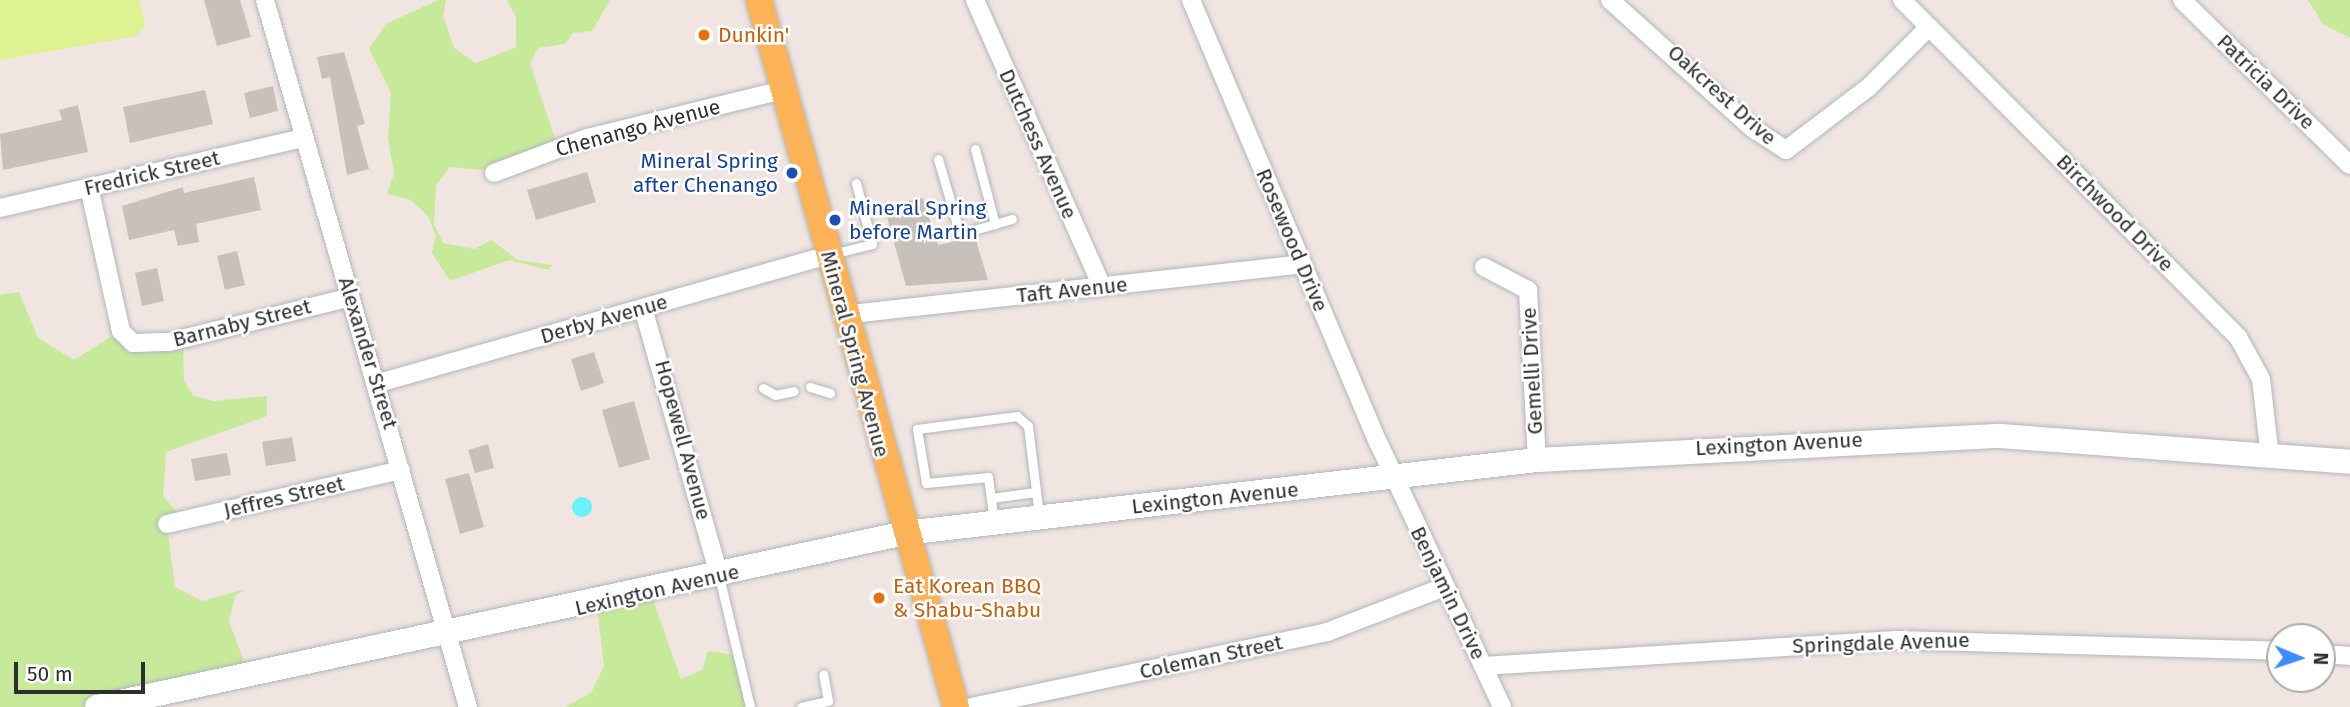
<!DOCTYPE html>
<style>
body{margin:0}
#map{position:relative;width:2350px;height:707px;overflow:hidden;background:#f0e5e0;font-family:"Fira Sans",sans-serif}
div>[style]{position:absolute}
.green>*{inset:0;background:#c6ea99}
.pitch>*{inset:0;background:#def294}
.water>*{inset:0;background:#6cf1f9}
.round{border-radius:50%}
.building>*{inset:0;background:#c8c1bb}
.roads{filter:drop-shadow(0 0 2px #b0b6be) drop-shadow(0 0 2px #b0b6be)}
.lane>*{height:9px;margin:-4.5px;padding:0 4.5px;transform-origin:4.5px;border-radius:4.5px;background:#fff}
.street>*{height:18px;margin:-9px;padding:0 9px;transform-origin:9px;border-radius:9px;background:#fff}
.secondary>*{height:24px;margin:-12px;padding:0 12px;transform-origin:12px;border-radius:12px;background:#fff}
.primary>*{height:26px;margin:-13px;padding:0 13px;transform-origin:13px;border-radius:13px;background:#fcb358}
.dots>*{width:19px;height:19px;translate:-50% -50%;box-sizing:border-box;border:4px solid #fff;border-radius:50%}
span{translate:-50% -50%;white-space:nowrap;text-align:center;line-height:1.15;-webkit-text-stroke:5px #fff;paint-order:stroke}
.food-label{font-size:21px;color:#c56008}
.left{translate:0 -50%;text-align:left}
.street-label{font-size:21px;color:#2e2e2e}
.transit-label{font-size:21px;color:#164399}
.right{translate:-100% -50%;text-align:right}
.north{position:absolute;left:2266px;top:623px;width:70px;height:70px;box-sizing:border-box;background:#fff;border:2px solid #ababab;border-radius:50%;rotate:92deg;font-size:19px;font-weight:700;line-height:28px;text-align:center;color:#2e2e2e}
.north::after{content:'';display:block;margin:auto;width:24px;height:32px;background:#3e8bff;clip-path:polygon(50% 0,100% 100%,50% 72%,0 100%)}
.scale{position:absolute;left:14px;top:662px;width:131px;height:32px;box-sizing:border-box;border:4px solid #2e2e2e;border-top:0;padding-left:9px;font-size:21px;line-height:24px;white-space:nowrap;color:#2e2e2e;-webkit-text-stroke:5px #fff;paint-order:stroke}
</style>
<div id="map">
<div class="green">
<div style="clip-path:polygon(438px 0,446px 0,443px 16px,454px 48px,476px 63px,516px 47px,516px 17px,507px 0,610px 0,592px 31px,573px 33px,565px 44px,538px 48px,530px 63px,557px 145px,484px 170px,450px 167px,436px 185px,434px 225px,443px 243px,474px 249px,491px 240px,518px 260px,552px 265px,549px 270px,509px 260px,450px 281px,432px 253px,436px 236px,428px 216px,411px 200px,387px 194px,394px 174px,388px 138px,391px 93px,369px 49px,386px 24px)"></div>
<div style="clip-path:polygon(2308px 0,2350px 0,2350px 38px,2323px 24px)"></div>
<div style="clip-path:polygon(19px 292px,38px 338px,74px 360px,118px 332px,131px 342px,183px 340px,184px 381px,194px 396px,214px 401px,267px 396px,267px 416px,166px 452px,163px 496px,184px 520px,168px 534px,175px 587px,202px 601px,246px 589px,235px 596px,229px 621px,247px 670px,96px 707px,0 707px,0 295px)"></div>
<div style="clip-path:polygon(650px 591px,681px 679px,702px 670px,708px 651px,741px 656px,752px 707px,565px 707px,591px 693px,604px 666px,597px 608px)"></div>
</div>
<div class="pitch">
<div style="clip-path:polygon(0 0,139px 0,145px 25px,137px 36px,0 60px)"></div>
</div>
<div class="water">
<div class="round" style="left:572px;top:497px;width:20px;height:20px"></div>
</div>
<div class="building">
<div style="clip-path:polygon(204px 0,240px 0,251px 37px,217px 46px)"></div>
<div style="clip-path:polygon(344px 52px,365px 124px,357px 126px,369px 169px,347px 175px,330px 77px,322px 79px,317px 57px)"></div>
<div style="clip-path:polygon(273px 86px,278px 111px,250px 118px,244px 93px)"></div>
<div style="clip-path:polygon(205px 90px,213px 124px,130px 143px,123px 107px)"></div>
<div style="clip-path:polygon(78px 105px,88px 152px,3px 170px,0 134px,62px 120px,59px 110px)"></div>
<div style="clip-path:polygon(587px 172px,596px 202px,536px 220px,527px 190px)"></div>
<div style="clip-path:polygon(254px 177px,261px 210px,196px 224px,199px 242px,178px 246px,174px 230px,129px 240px,122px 206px,183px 187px,184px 193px)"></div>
<div style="clip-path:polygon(923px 198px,938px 245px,975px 237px,988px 280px,906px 286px,884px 206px)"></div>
<div style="clip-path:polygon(237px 251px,245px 285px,225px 290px,217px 256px)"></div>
<div style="clip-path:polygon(157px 268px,164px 301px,142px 306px,135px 273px)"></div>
<div style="clip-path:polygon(594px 352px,604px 383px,581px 391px,571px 359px)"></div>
<div style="clip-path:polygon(634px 401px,650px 459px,619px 468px,602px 410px)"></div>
<div style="clip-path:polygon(292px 437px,296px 461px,266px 466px,262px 442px)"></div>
<div style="clip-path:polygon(488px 444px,494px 468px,475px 473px,468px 450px)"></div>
<div style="clip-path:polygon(227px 453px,231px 475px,195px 481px,191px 459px)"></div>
<div style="clip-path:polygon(469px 473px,484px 527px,460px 534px,445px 479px)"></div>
</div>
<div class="roads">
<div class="lane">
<div style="left:975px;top:149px;width:78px;rotate:75.1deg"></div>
<div style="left:938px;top:159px;width:78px;rotate:73.7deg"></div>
<div style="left:960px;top:234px;width:54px;rotate:-16.1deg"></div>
<div style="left:832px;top:254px;width:41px;rotate:-14deg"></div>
<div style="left:872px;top:244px;width:63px;rotate:-104.7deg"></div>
<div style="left:810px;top:387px;width:21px;rotate:17deg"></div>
<div style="left:763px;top:388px;width:14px;rotate:30deg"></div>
<div style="left:775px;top:395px;width:19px;rotate:-12deg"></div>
<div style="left:991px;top:498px;width:45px;rotate:-7.6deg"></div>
<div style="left:994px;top:522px;width:45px;rotate:-97.6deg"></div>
<div style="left:988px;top:477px;width:62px;rotate:174.5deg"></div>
<div style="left:926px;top:483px;width:55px;rotate:-99.5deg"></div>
<div style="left:917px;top:429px;width:101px;rotate:-7.4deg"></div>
<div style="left:1017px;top:416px;width:15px;rotate:42deg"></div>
<div style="left:1028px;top:426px;width:91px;rotate:83deg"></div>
<div style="left:719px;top:576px;width:135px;rotate:76.7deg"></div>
<div style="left:801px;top:707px;width:28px;rotate:-13deg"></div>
<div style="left:828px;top:701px;width:27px;rotate:-100deg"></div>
</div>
<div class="street">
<div style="left:265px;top:0;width:736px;rotate:73.98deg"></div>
<div style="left:975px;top:0;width:314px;rotate:66.1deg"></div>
<div style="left:1191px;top:0;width:482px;rotate:67.1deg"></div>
<div style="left:1379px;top:444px;width:290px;rotate:64.9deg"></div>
<div style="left:1610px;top:0;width:191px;rotate:42deg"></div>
<div style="left:1752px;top:128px;width:40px;rotate:32.9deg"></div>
<div style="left:1786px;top:150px;width:104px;rotate:-37.2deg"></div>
<div style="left:1869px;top:87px;width:85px;rotate:-45deg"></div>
<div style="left:1902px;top:0;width:476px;rotate:45.1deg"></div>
<div style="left:2238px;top:337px;width:48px;rotate:61.3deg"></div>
<div style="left:2261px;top:379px;width:79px;rotate:83.4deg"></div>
<div style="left:2182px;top:0;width:235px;rotate:44.5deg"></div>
<div style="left:494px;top:173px;width:99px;rotate:-20.6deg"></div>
<div style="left:587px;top:138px;width:202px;rotate:-13.8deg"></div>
<div style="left:89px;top:187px;width:148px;rotate:77.5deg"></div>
<div style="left:121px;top:331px;width:17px;rotate:45deg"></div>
<div style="left:133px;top:343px;width:36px;rotate:-2deg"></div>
<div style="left:169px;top:342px;width:187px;rotate:-13.9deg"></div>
<div style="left:0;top:208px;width:311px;rotate:-13deg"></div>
<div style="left:1484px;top:267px;width:50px;rotate:27.6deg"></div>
<div style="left:1528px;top:290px;width:170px;rotate:87deg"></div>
<div style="left:643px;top:308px;width:277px;rotate:74.1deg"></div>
<div style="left:842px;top:315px;width:463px;rotate:-6.3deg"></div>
<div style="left:379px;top:383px;width:467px;rotate:-15.9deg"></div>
<div style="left:167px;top:524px;width:240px;rotate:-13deg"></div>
<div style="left:2322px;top:654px;width:28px;rotate:4deg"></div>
<div style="left:1483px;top:666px;width:414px;rotate:-3.6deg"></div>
<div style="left:1896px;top:640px;width:384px;rotate:1.6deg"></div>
<div style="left:972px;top:707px;width:363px;rotate:-11.9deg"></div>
<div style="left:1327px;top:632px;width:125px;rotate:-21deg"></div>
</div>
<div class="secondary">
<div style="left:97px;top:707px;width:827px;rotate:-12.15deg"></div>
<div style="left:905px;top:533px;width:636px;rotate:-6.59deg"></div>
<div style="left:1537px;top:460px;width:464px;rotate:-3deg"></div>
<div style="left:2000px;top:436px;width:351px;rotate:4.2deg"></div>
</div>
<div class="primary">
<div style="left:759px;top:0;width:734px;rotate:74.43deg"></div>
</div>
</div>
<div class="dots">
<div style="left:704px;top:35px;background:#e8710a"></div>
<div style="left:792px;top:173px;background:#1a4fb4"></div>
<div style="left:835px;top:220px;background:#1a4fb4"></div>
<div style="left:879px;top:598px;background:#e8710a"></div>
</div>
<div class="food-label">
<span class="left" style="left:718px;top:35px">Dunkin'</span>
<span class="left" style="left:893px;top:598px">Eat Korean BBQ<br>&amp; Shabu-Shabu</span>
</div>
<div class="street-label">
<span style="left:2266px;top:82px;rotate:44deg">Patricia Drive</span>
<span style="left:1722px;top:95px;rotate:42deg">Oakcrest Drive</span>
<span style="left:638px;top:128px;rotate:-15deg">Chenango Avenue</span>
<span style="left:1038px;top:144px;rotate:66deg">Dutchess Avenue</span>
<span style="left:152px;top:173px;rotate:-13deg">Fredrick Street</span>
<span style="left:2115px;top:213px;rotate:45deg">Birchwood Drive</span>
<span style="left:1292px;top:240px;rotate:67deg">Rosewood Drive</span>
<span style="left:1072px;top:290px;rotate:-6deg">Taft Avenue</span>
<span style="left:604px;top:319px;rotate:-16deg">Derby Avenue</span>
<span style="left:242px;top:323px;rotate:-14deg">Barnaby Street</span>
<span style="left:368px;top:353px;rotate:73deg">Alexander Street</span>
<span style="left:855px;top:354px;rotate:75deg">Mineral Spring Avenue</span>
<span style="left:1532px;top:371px;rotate:-93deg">Gemelli Drive</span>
<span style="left:683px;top:440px;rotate:75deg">Hopewell Avenue</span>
<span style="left:1779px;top:444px;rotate:-3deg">Lexington Avenue</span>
<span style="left:284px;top:497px;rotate:-13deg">Jeffres Street</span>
<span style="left:1215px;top:498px;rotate:-6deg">Lexington Avenue</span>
<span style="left:657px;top:590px;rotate:-13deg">Lexington Avenue</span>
<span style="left:1448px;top:593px;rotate:64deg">Benjamin Drive</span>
<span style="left:1881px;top:643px;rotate:-2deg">Springdale Avenue</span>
<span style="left:1211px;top:657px;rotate:-12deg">Coleman Street</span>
</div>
<div class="transit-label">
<span class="right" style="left:778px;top:173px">Mineral Spring<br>after Chenango</span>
<span class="left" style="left:849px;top:220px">Mineral Spring<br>before Martin</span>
</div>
<div class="north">N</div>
<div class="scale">50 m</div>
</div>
